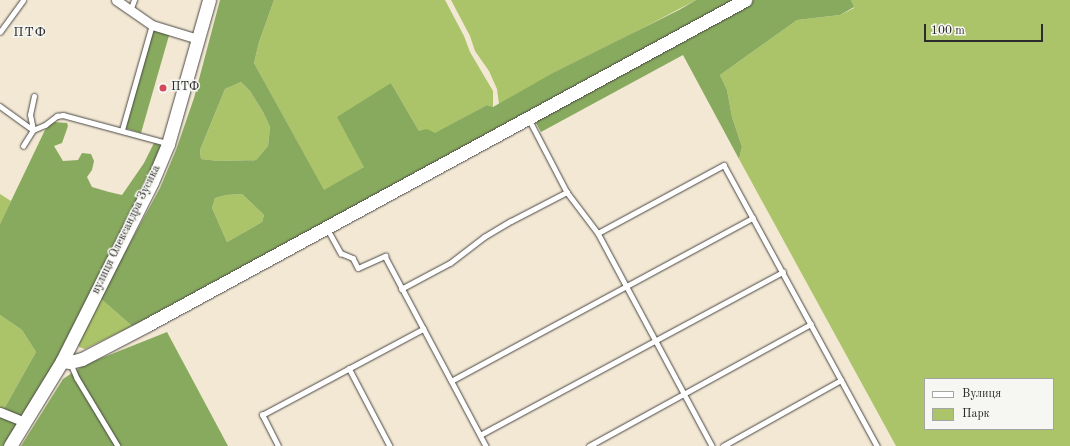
<!DOCTYPE html>
<meta charset="utf-8">
<style>
body{margin:0}
#map{position:relative;width:1070px;height:446px;overflow:hidden;background:#f3e8d4;font-family:"Old Standard TT",serif}
div>[style]{position:absolute}
.green>*{inset:0;background:#abc46a}
.forest>*{inset:0;background:#88aa5e}
.roads{filter:drop-shadow(0 0 1px #494744) drop-shadow(0 0 1px #494744)}
.lane>*{height:4.5px;margin:-2.25px;padding:0 2.25px;transform-origin:2.25px;border-radius:2.25px;background:#fff}
.street>*{height:9px;margin:-4.5px;padding:0 4.5px;transform-origin:4.5px;border-radius:4.5px;background:#fff}
.secondary>*{height:13px;margin:-6.5px;padding:0 6.5px;transform-origin:6.5px;border-radius:6.5px;background:#fff}
.dots>*{width:11px;height:11px;translate:-50% -50%;box-sizing:border-box;border:2px solid #f6f6f2;border-radius:50%}
span{translate:-50% -50%;white-space:nowrap;text-align:center;line-height:1.15;-webkit-text-stroke:3px #f6f6f2;paint-order:stroke}
.poi-label{font-size:12px;color:#2b2b2b}
.left{translate:0 -50%;text-align:left}
.street-label{font-size:12px;color:#2b2b2b}
.neighbourhood-label{font-size:13px;color:#2b2b2b;letter-spacing:1px}
.legend{position:absolute;left:924px;top:378px;width:130px;height:52px;box-sizing:border-box;background:#f6f6f2;border:1px solid #a5a5a2;margin:0;padding:5px 7px;list-style:none;font-size:12px;color:#2b2b2b}
.legend li{display:flex;align-items:center;gap:8px;height:20px}
.legend b{width:20px;border:1px solid #a5a5a2}
.scale{position:absolute;left:924px;top:24px;width:119px;height:18px;box-sizing:border-box;border:2px solid #2b2b2b;border-top:0;padding-left:5px;font-size:12px;line-height:14px;white-space:nowrap;color:#2b2b2b;-webkit-text-stroke:3px #f6f6f2;paint-order:stroke}
</style>
<div id="map">
<div class="green">
<div style="clip-path:polygon(274px 0,445px 0,464px 36px,470px 52px,493px 91px,493px 107px,487px 105px,435px 134px,419px 131px,391px 83px,364px 167px,324px 191px,254px 63px,259px 42px)"></div>
<div style="clip-path:polygon(451px 0,696px 0,499px 104px,497px 89px,489px 71px,475px 51px,470px 36px)"></div>
<div style="clip-path:polygon(evenodd,851px 0,1070px 0,1070px 446px,896px 446px,739px 159px,742px 147px,732px 117px,727px 90px,720px 75px,797px 20px,840px 15px,854px 8px,851px 0,925px 379px,1053px 379px,1053px 429px,925px 429px,925px 379px)"></div>
<div style="clip-path:polygon(241px 82px,250px 91px,263px 112px,270px 127px,268px 146px,256px 160px,219px 161px,201px 159px,200px 150px,225px 89px)"></div>
<div style="clip-path:polygon(0 194px,11px 201px,0 224px)"></div>
<div style="clip-path:polygon(242px 194px,264px 215px,262px 222px,227px 242px,212px 208px,215px 198px,226px 195px)"></div>
<div style="clip-path:polygon(100px 298px,132px 326px,85px 349px,79px 347px,77px 339px)"></div>
<div style="clip-path:polygon(0 315px,22px 330px,36px 352px,0 416px)"></div>
</div>
<div class="forest">
<div style="clip-path:polygon(evenodd,220px 0,274px 0,259px 42px,254px 63px,324px 190px,364px 167px,337px 117px,391px 83px,419px 131px,427px 129px,435px 133px,487px 105px,493px 107px,553px 73px,679px 10px,696px 0,740px 0,132px 326px,100px 298px,160px 188px,176px 150px,194px 98px,220px 0,241px 82px,250px 91px,263px 112px,270px 127px,268px 146px,256px 160px,219px 161px,201px 159px,200px 150px,225px 89px,241px 82px,220px 0,242px 194px,264px 215px,262px 222px,227px 242px,212px 208px,215px 198px,226px 195px,242px 194px)"></div>
<div style="clip-path:polygon(753px 0,851px 0,854px 7px,840px 15px,797px 20px,720px 75px,727px 90px,732px 117px,742px 147px,739px 159px,683px 55px,541px 132px,534px 119px)"></div>
<div style="clip-path:polygon(154px 28px,170px 32px,141px 133px,125px 128px)"></div>
<div style="clip-path:polygon(53px 122px,67px 123px,68px 126px,62px 143px,54px 146px,63px 161px,78px 160px,82px 153px,91px 154px,94px 161px,92px 170px,87px 177px,92px 187px,109px 192px,122px 195px,144px 163px,154px 143px,164px 146px,61px 352px,3px 446px,0 446px,0 416px,36px 352px,22px 330px,0 315px,0 224px,45px 130px)"></div>
<div style="clip-path:polygon(167px 332px,228px 446px,21px 446px,63px 379px,84px 365px)"></div>
</div>
<div class="roads">
<div class="lane">
<div style="left:130px;top:11px;width:12px;rotate:-70deg"></div>
<div style="left:0;top:32px;width:39px;rotate:-54deg"></div>
<div style="left:0;top:106px;width:41px;rotate:36deg"></div>
<div style="left:33px;top:130px;width:13px;rotate:-23deg"></div>
<div style="left:45px;top:125px;width:15px;rotate:-37deg"></div>
<div style="left:57px;top:116px;width:6px;rotate:-9deg"></div>
<div style="left:63px;top:115px;width:108px;rotate:15.1deg"></div>
<div style="left:529px;top:119px;width:82px;rotate:62.5deg"></div>
<div style="left:122px;top:130px;width:109px;rotate:-74.1deg"></div>
<div style="left:23px;top:146px;width:19px;rotate:-58deg"></div>
<div style="left:33px;top:130px;width:15px;rotate:-101deg"></div>
<div style="left:30px;top:115px;width:19px;rotate:-78deg"></div>
<div style="left:327px;top:228px;width:29px;rotate:61deg"></div>
<div style="left:341px;top:253px;width:13px;rotate:23deg"></div>
<div style="left:353px;top:258px;width:11px;rotate:63deg"></div>
<div style="left:358px;top:268px;width:30px;rotate:-24deg"></div>
<div style="left:385px;top:256px;width:215px;rotate:62deg"></div>
<div style="left:598px;top:233px;width:143px;rotate:-28.4deg"></div>
<div style="left:724px;top:165px;width:320px;rotate:61.4deg"></div>
<div style="left:401px;top:289px;width:55px;rotate:-28deg"></div>
<div style="left:450px;top:263px;width:43px;rotate:-37.4deg"></div>
<div style="left:484px;top:237px;width:31px;rotate:-31deg"></div>
<div style="left:511px;top:221px;width:63px;rotate:-27.4deg"></div>
<div style="left:567px;top:192px;width:51px;rotate:52.9deg"></div>
<div style="left:598px;top:233px;width:242px;rotate:61.8deg"></div>
<div style="left:71px;top:364px;width:15px;rotate:67deg"></div>
<div style="left:77px;top:378px;width:79px;rotate:58.9deg"></div>
<div style="left:349px;top:368px;width:88px;rotate:62.3deg"></div>
<div style="left:451px;top:381px;width:343px;rotate:-28.4deg"></div>
<div style="left:480px;top:435px;width:344px;rotate:-28.3deg"></div>
<div style="left:278px;top:446px;width:35px;rotate:-117deg"></div>
<div style="left:262px;top:415px;width:183px;rotate:-28.1deg"></div>
<div style="left:589px;top:446px;width:253px;rotate:-28.8deg"></div>
<div style="left:723px;top:446px;width:135px;rotate:-29.2deg"></div>
</div>
<div class="street">
<div style="left:116px;top:0;width:44px;rotate:34.8deg"></div>
<div style="left:152px;top:25px;width:48px;rotate:16.9deg"></div>
<div style="left:0;top:412px;width:27px;rotate:22deg"></div>
</div>
<div class="secondary">
<div style="left:62px;top:361px;width:8px;rotate:7deg"></div>
<div style="left:70px;top:362px;width:12px;rotate:-14deg"></div>
<div style="left:82px;top:359px;width:73px;rotate:-27.6deg"></div>
<div style="left:147px;top:325px;width:681px;rotate:-28.52deg"></div>
<div style="left:10px;top:446px;width:100px;rotate:-58.5deg"></div>
<div style="left:62px;top:361px;width:200px;rotate:-63.3deg"></div>
<div style="left:152px;top:182px;width:41px;rotate:-67.2deg"></div>
<div style="left:168px;top:144px;width:150px;rotate:-74.1deg"></div>
</div>
</div>
<div class="dots">
<div style="left:163px;top:88px;background:#d1495b"></div>
</div>
<div class="poi-label">
<span class="left" style="left:171px;top:88px">ПТФ</span>
</div>
<div class="street-label">
<span style="left:127px;top:230px;rotate:-64deg">вулиця Олександра Зусика</span>
</div>
<div class="neighbourhood-label">
<span style="left:30px;top:33px">ПТФ</span>
</div>
<ul class="legend">
<li><b style="height:5px;background:#fff"></b>Вулиця</li>
<li><b style="height:11px;background:#abc46a"></b>Парк</li>
</ul>
<div class="scale">100 m</div>
</div>
